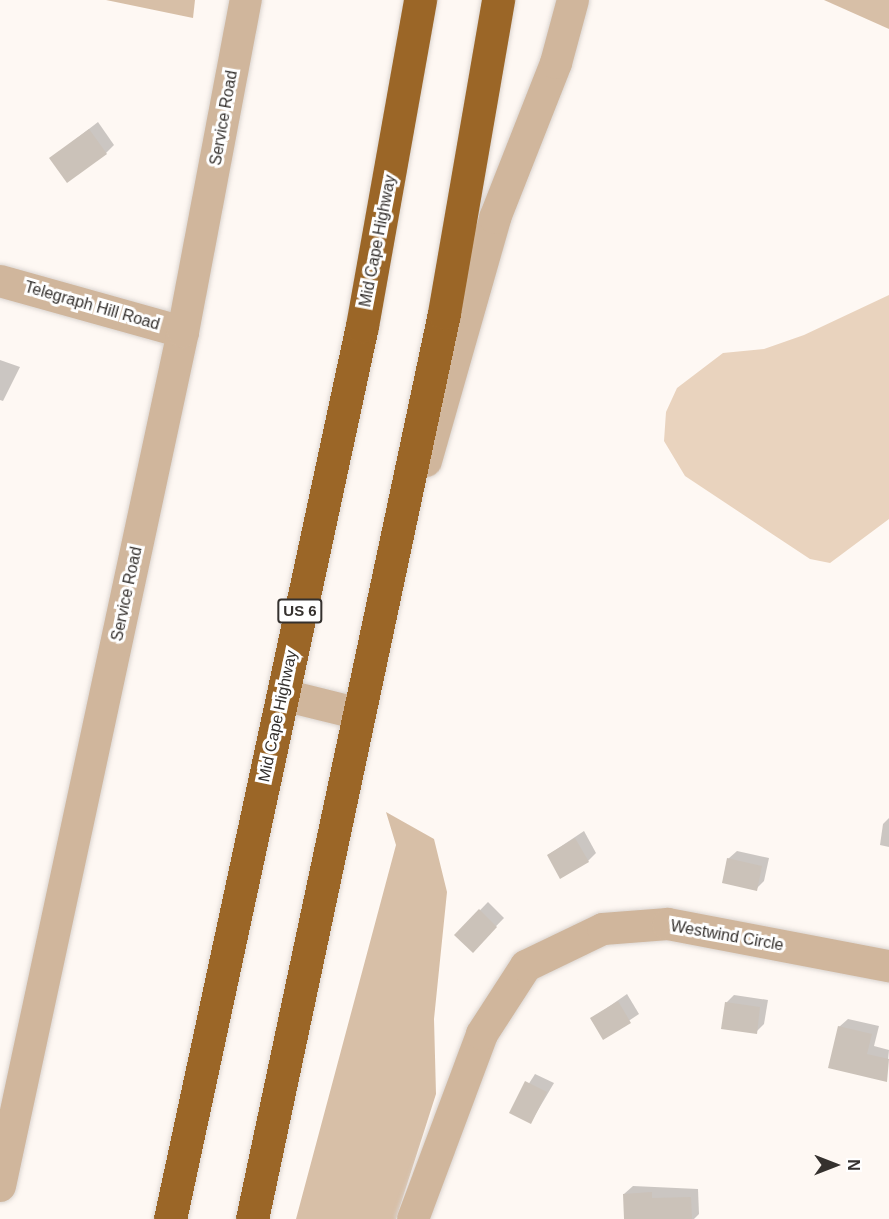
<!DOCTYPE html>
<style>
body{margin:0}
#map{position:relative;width:889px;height:1219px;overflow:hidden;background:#fef8f3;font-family:Arial,sans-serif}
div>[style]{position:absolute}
.green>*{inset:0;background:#e9d3be}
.forest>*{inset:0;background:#d7bfa7}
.shadow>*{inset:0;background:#0003}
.building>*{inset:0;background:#cbc2b9}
.roads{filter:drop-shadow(0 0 2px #dad4d0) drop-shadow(0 0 2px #dad4d0)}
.minor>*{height:32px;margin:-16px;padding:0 16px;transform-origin:16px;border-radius:16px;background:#d0b69c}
.highway>*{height:33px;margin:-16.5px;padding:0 16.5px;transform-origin:16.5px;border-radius:16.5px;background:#9b6627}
span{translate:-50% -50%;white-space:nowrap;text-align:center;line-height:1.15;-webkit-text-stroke:6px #fff;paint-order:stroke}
.shield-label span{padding:2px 4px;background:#fff;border:2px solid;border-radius:4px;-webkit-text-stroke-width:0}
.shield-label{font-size:15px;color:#35312e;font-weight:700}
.street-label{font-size:16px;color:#35312e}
.north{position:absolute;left:805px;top:1135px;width:60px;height:60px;-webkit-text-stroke:4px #fff;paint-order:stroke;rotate:90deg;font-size:16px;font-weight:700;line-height:24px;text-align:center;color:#35312e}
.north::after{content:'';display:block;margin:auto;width:21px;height:27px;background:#35312e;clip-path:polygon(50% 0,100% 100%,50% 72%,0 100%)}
</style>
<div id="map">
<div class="green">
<div style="clip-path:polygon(889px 295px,889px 519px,830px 563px,810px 559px,685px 476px,664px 441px,666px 412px,677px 388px,723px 353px,764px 349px,804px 335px)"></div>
</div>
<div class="forest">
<div style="clip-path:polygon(106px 0,195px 0,193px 18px)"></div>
<div style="clip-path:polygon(824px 0,889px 0,889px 29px)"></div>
<div style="clip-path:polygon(386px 812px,434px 839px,447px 892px,434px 1019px,436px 1094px,396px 1219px,296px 1219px,396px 845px)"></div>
</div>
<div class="shadow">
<div style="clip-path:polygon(98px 122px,114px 145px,106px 153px,50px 159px)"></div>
<div style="clip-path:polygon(0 360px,20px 367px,3px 401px,0 400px)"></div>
<div style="clip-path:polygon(889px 818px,889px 847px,880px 845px,883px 824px)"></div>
<div style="clip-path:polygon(584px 831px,596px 853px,588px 861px,548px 855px)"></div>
<div style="clip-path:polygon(737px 851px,769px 858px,764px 881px,756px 889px,728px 859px)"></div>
<div style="clip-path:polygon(488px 902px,504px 918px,473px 950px,456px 935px)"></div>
<div style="clip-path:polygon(627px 994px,639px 1014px,603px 1038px,591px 1019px)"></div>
<div style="clip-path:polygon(734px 995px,768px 1000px,764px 1024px,756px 1032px,726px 1003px)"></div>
<div style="clip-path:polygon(848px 1019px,879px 1026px,874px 1046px,889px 1050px,886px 1080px,839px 1027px)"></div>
<div style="clip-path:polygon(535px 1074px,554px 1083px,531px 1122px,511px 1112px)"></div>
<div style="clip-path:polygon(633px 1186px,698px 1189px,699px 1214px,694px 1219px,626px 1219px,624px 1194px)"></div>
</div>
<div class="building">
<div style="clip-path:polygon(89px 129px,107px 154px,67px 183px,49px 158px)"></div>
<div style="clip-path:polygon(575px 838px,589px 862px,560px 879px,547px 855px)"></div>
<div style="clip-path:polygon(727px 858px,762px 866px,757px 891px,722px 883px)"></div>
<div style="clip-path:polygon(479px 909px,497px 927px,473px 953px,454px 935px)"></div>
<div style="clip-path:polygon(618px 1001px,631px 1023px,603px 1040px,590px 1018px)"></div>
<div style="clip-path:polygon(725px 1002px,760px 1007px,757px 1034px,721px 1029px)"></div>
<div style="clip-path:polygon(838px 1026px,872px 1034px,867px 1054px,889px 1059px,887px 1082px,828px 1068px)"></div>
<div style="clip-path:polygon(525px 1081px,547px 1092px,531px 1124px,509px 1113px)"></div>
<div style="clip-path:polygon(652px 1192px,652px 1198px,691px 1197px,692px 1219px,624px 1219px,623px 1194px)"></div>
</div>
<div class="roads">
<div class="minor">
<div style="left:0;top:281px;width:190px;rotate:15.6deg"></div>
<div style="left:426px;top:461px;width:253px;rotate:-74.1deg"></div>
<div style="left:495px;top:218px;width:167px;rotate:-68.5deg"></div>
<div style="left:556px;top:63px;width:65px;rotate:-74.9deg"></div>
<div style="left:283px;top:695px;width:79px;rotate:13.9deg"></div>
<div style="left:0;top:1186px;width:873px;rotate:-77.91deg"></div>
<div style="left:183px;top:332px;width:338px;rotate:-79.3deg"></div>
<div style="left:413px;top:1219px;width:197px;rotate:-69.5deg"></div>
<div style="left:482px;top:1034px;width:81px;rotate:-57.1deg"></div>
<div style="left:526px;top:966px;width:85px;rotate:-25.7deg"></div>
<div style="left:603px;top:929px;width:65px;rotate:-4.4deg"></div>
<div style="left:668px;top:924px;width:225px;rotate:10.8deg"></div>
</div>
<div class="highway">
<div style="left:170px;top:1219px;width:913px;rotate:-77.87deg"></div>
<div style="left:362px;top:326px;width:331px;rotate:-79.9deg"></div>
<div style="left:252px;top:1219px;width:926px;rotate:-78.03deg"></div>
<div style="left:444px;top:313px;width:318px;rotate:-80.2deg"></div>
</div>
</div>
<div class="shield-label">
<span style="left:300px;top:611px">US 6</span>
</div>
<div class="street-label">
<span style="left:224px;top:118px;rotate:-80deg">Service Road</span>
<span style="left:378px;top:241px;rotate:-79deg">Mid Cape Highway</span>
<span style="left:92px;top:306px;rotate:16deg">Telegraph Hill Road</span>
<span style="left:127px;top:594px;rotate:-78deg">Service Road</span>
<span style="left:278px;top:716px;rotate:-78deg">Mid Cape Highway</span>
<span style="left:727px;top:936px;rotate:10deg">Westwind Circle</span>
</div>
<div class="north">N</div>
</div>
